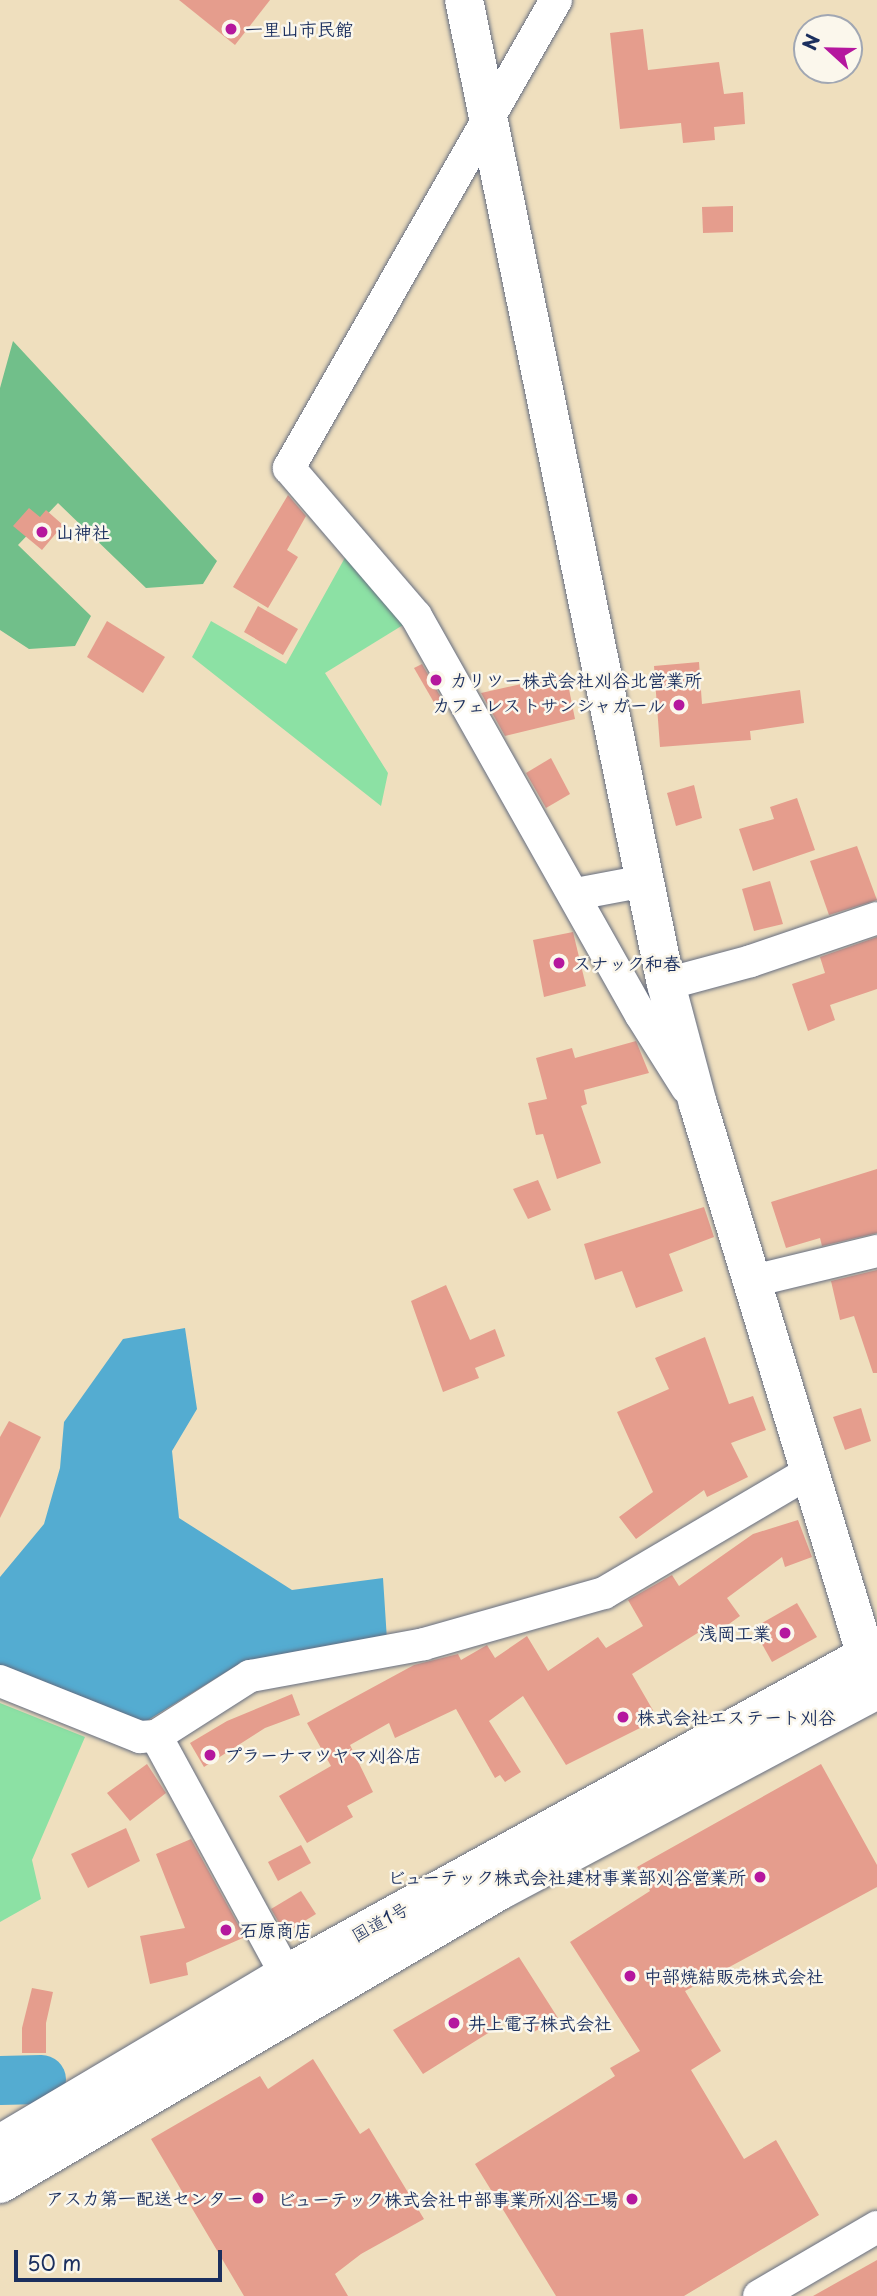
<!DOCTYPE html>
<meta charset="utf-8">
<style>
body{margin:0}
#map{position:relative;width:877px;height:2296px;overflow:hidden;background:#efdfbe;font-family:"Playpen Sans","Klee One",sans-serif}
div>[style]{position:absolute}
.green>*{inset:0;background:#8ce1a4}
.forest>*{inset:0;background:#71bf8a}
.water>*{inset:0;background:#54acd1}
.river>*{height:49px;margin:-24.5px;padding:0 24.5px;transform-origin:24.5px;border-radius:24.5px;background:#54acd1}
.building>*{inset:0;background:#e59d8d}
.roads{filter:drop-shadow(0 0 2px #656d80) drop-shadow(0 0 2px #656d80)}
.street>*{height:32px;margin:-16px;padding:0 16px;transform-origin:16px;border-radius:16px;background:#fff}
.secondary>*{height:38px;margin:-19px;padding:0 19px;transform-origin:19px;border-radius:19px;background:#fff}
.highway>*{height:38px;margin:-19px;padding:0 19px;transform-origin:19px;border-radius:19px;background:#fff}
.dots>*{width:19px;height:19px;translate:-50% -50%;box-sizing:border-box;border:4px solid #fbf7ec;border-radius:50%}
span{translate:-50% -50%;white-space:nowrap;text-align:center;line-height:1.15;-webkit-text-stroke:5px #fbf7ec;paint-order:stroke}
.poi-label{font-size:18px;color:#1b2f5e;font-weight:700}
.left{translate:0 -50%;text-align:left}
.right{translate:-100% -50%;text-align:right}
.street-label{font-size:18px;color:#1b2f5e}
.north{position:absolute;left:793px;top:14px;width:70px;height:70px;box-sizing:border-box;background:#fbf7ec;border:2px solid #a1a7b3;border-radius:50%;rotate:292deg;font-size:19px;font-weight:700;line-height:28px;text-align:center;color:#1b2f5e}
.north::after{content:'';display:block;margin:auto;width:24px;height:32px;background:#b5179e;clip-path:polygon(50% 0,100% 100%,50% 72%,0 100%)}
.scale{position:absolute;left:14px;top:2250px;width:208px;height:32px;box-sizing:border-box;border:4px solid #1b2f5e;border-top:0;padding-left:9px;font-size:21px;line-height:24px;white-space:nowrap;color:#1b2f5e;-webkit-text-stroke:5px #fbf7ec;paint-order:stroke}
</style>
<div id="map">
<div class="green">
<div style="clip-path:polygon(352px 545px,403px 625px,325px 673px,388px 773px,381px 806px,192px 657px,211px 621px,286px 664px)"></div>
<div style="clip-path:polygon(0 1703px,85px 1737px,32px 1860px,41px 1899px,0 1922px)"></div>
</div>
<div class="forest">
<div style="clip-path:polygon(13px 341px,217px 561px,203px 584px,146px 588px,58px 503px,18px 545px,91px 616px,75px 646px,29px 649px,0 630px,0 388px)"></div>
</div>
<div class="water">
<div style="clip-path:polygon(185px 1328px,197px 1409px,172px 1451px,179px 1518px,292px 1590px,383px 1578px,387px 1640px,239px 1664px,140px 1725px,0 1669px,0 1577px,44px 1524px,60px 1468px,64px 1422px,123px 1339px)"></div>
</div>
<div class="river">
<div style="left:0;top:2080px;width:41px;rotate:-1.4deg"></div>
</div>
<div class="building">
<div style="clip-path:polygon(179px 0,270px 0,235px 45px)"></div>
<div style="clip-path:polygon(643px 29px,648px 70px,719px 62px,724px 94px,743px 92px,745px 124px,714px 127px,715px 140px,683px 143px,681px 123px,620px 129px,610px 33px)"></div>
<div style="clip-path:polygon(733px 206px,733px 232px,703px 233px,702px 207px)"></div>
<div style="clip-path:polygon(288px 495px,306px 516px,287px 550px,298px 557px,268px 608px,233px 587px)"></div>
<div style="clip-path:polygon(29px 508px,40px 517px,46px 510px,63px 525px,42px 550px,13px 526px)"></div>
<div style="clip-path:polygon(258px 606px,298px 629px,283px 655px,244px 632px)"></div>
<div style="clip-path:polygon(107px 621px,165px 657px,143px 693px,87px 657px)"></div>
<div style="clip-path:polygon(699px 662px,702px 704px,800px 690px,804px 723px,750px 731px,751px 740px,660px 747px,654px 666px)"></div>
<div style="clip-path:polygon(422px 664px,443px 701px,436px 706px,414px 668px)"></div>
<div style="clip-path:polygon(566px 674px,575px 719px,505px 736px,481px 693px)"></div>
<div style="clip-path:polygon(551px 758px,570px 794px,546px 808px,526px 773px)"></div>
<div style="clip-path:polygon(694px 785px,702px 818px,676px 826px,667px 793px)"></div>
<div style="clip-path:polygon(797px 798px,815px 850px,753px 871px,739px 829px,774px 819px,770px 807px)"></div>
<div style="clip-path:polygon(857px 846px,877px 900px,829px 915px,810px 861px)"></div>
<div style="clip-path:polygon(770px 881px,783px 924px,754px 931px,742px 889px)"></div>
<div style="clip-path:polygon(573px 932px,586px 986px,544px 997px,533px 940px)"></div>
<div style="clip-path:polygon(877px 937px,877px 989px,830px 1005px,835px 1020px,808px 1031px,792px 984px,825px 973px,820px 957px)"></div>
<div style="clip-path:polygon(636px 1041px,649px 1073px,584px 1090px,587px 1104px,581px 1106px,601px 1163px,557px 1179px,543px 1134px,536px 1135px,528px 1103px,547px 1099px,536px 1058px,572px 1048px,575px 1058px)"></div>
<div style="clip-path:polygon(877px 1169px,877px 1233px,822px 1246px,820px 1238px,786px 1248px,771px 1202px)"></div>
<div style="clip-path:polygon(538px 1180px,551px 1210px,528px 1219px,513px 1189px)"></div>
<div style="clip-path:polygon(704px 1207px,714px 1237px,669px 1254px,683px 1291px,636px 1308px,622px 1271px,595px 1280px,584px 1244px)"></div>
<div style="clip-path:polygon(877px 1270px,877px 1373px,873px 1373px,854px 1316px,840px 1320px,831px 1281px)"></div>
<div style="clip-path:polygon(446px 1285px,470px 1340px,495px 1329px,505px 1356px,475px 1368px,479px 1378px,443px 1392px,411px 1301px)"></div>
<div style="clip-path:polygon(705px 1337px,729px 1404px,753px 1396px,766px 1430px,731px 1443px,748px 1477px,707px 1497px,704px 1490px,636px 1539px,619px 1517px,653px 1492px,617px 1412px,669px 1389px,655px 1358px)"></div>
<div style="clip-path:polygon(861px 1408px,871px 1441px,845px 1450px,833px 1417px)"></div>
<div style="clip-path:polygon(9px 1421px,41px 1437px,0 1518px,0 1437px)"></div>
<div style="clip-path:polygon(798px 1520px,812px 1557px,785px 1567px,782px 1557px,727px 1598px,740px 1616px,718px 1632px,712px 1624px,632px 1674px,658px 1719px,566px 1765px,523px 1696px,489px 1721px,521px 1772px,505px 1782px,500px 1775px,495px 1778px,456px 1709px,395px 1738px,389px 1723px,350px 1745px,373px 1792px,347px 1806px,353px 1817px,307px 1843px,279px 1796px,331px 1766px,307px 1723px,414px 1665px,458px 1654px,461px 1660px,487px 1645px,495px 1658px,527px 1636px,548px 1671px,598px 1637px,606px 1648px,643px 1626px,628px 1600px,672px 1575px,679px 1586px,753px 1534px)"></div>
<div style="clip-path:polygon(797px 1603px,817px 1637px,772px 1662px,753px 1628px)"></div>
<div style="clip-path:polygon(292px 1694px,300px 1715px,265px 1728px,204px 1767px,190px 1743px,227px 1721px)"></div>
<div style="clip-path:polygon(147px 1764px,166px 1793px,130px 1821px,107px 1793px)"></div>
<div style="clip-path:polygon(821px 1764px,877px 1865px,877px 1887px,685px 1991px,721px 2051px,691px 2070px,744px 2159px,776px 2140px,819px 2215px,684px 2296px,556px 2296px,475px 2164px,615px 2076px,610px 2068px,640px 2051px,570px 1942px,650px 1891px,637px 1867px)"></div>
<div style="clip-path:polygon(126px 1828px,140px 1861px,88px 1888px,71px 1854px)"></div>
<div style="clip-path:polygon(191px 1839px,245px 1937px,186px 1963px,188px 1975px,150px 1984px,140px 1936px,185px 1928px,156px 1854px)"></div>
<div style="clip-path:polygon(301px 1845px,311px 1863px,278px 1881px,268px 1862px)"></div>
<div style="clip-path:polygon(301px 1891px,316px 1914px,285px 1933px,271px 1909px)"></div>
<div style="clip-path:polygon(519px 1957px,558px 2018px,532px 2033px,520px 2013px,423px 2074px,393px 2030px)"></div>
<div style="clip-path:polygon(32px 1988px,53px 1992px,46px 2023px,46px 2053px,22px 2053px,22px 2028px)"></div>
<div style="clip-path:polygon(313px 2059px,360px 2134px,369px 2128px,424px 2219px,361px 2254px,335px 2274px,348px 2296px,244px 2296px,151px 2139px,260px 2076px,268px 2089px)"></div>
<div style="clip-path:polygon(877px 2260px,877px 2296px,813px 2296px)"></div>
</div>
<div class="roads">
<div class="street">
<div style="left:556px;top:0;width:539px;rotate:119.71deg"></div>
<div style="left:289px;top:468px;width:195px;rotate:49.4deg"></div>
<div style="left:416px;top:616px;width:458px;rotate:60.6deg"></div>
<div style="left:641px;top:1015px;width:86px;rotate:57.8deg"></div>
<div style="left:576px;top:894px;width:70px;rotate:-10.7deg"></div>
<div style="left:666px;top:984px;width:88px;rotate:-15.1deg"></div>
<div style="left:751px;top:961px;width:133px;rotate:-18.8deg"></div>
<div style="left:753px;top:1281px;width:128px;rotate:-13.6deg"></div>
<div style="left:0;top:1681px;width:151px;rotate:21.8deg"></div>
<div style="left:140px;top:1737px;width:16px;rotate:-4deg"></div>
<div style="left:156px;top:1736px;width:112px;rotate:-32.6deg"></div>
<div style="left:250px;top:1676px;width:177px;rotate:-10.4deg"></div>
<div style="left:424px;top:1644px;width:187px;rotate:-15.8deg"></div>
<div style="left:604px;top:1593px;width:237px;rotate:-30.5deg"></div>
<div style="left:156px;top:1736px;width:271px;rotate:61.4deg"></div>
<div style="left:759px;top:2296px;width:137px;rotate:-30.3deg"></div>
</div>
<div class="secondary">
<div style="left:464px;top:0;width:1005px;rotate:78.4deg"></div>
<div style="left:666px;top:984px;width:124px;rotate:75.1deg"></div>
<div style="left:698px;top:1104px;width:608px;rotate:73.08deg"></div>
</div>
<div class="highway">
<div style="left:0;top:2144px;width:333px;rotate:-30.7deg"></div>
<div style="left:286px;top:1974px;width:674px;rotate:-28.81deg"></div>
<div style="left:0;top:2184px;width:581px;rotate:-30.41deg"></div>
<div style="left:501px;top:1890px;width:426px;rotate:-28deg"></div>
</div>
</div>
<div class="dots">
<div style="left:231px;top:29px;background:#b5179e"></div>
<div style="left:42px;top:532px;background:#b5179e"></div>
<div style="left:436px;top:680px;background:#b5179e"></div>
<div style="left:679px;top:705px;background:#b5179e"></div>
<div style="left:559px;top:963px;background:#b5179e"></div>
<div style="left:785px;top:1633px;background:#b5179e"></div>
<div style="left:623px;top:1717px;background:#b5179e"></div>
<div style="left:210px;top:1755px;background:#b5179e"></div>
<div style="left:760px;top:1877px;background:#b5179e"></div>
<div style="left:226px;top:1930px;background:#b5179e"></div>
<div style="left:630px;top:1976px;background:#b5179e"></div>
<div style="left:454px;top:2023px;background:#b5179e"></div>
<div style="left:258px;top:2198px;background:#b5179e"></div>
<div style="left:632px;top:2199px;background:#b5179e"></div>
</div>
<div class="poi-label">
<span class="left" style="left:245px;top:29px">一里山市民館</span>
<span class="left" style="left:56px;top:532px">山神社</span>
<span class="left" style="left:450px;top:680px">カリツー株式会社刈谷北営業所</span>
<span class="right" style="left:665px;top:705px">カフェレストサンシャガール</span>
<span class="left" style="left:573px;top:963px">スナック和春</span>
<span class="right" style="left:771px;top:1633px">浅岡工業</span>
<span class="left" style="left:637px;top:1717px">株式会社エステート刈谷</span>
<span class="left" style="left:224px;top:1755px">プラーナマツヤマ刈谷店</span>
<span class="right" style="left:746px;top:1877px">ビューテック株式会社建材事業部刈谷営業所</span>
<span class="left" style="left:240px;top:1930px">石原商店</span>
<span class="left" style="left:644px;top:1976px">中部焼結販売株式会社</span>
<span class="left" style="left:468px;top:2023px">井上電子株式会社</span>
<span class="right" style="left:244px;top:2198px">アスカ第一配送センター</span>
<span class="right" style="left:618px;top:2199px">ビューテック株式会社中部事業所刈谷工場</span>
</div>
<div class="street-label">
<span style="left:380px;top:1922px;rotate:-29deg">国道1号</span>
</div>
<div class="north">N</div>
<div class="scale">50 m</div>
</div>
